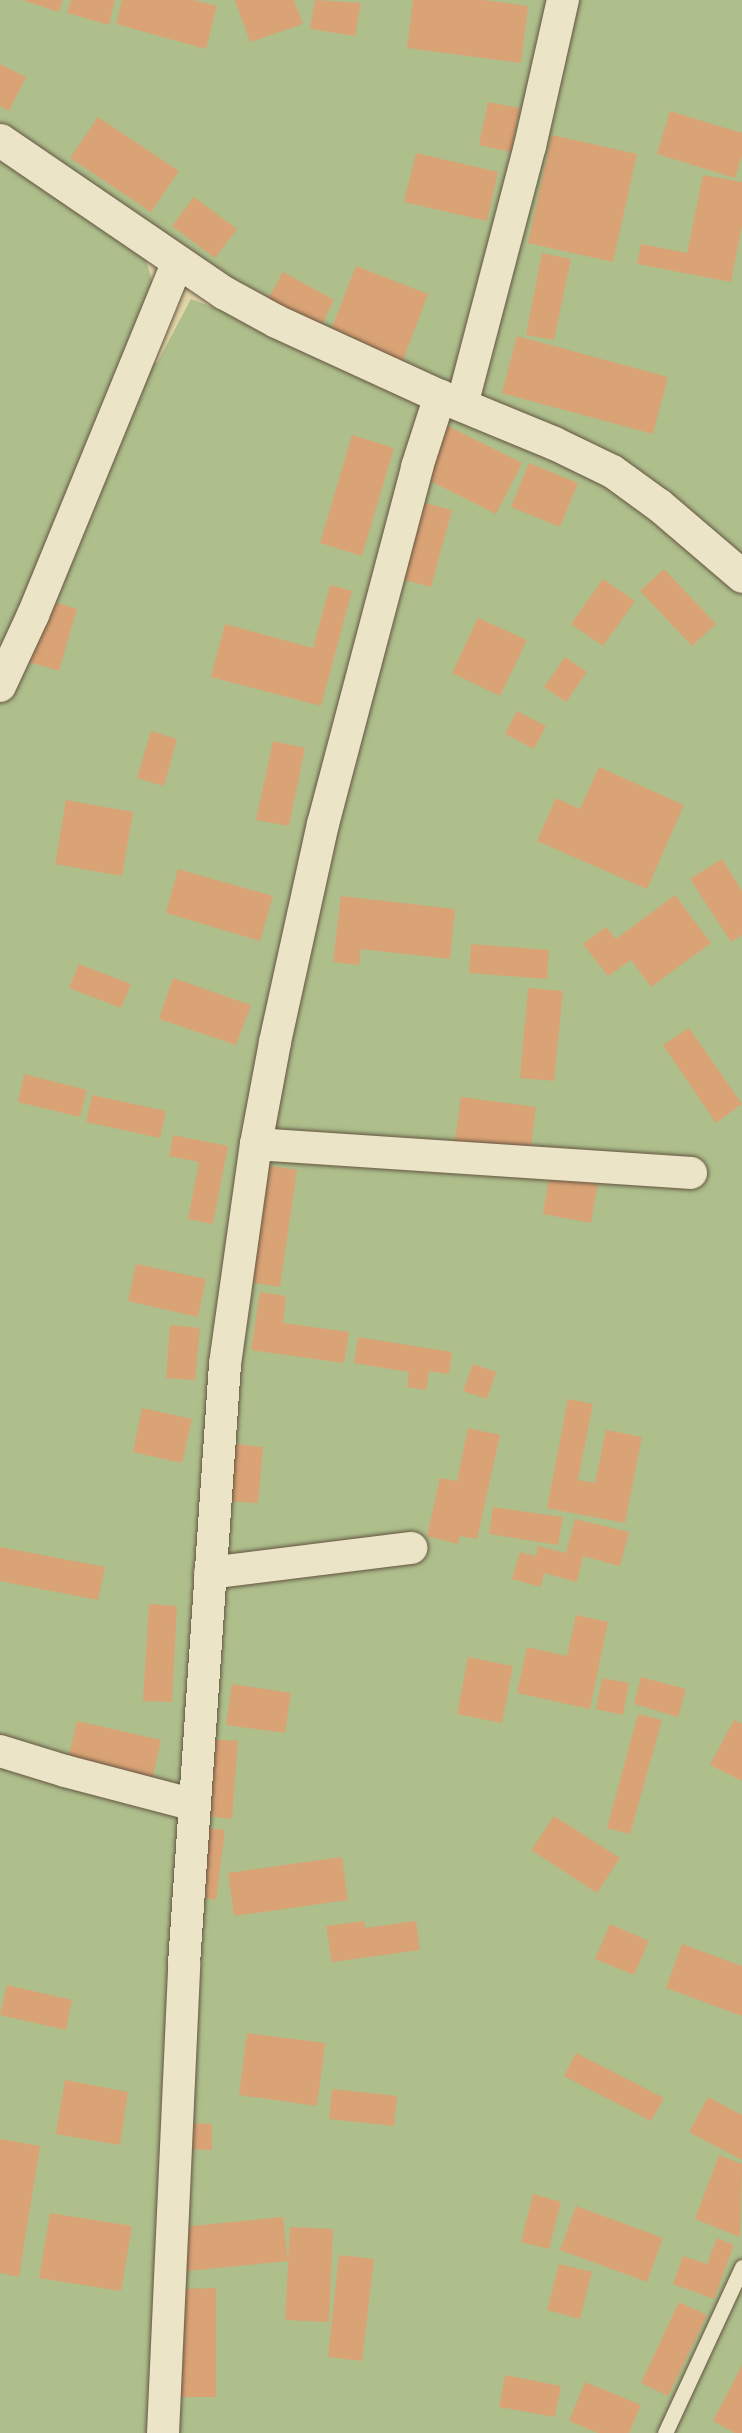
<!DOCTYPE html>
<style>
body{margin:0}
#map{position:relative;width:742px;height:2433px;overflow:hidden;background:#e2d6a9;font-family:Vollkorn,serif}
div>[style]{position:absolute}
.green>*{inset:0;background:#aebf8c}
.building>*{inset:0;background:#daa375}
.roads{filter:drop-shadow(0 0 2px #645541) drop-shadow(0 0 2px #645541)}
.service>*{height:15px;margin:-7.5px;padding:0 7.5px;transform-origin:7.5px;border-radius:7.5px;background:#ece4c7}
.minor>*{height:32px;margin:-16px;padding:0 16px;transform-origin:16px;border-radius:16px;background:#ece4c7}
.tertiary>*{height:33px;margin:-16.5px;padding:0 16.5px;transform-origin:16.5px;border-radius:16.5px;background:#ece4c7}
span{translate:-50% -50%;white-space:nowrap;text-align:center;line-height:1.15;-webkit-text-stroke:5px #ece4c7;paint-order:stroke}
</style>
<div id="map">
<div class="green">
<div style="clip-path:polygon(evenodd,0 0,742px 0,742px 2433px,0 2433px,0 0,138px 232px,316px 346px,191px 299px,157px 363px,137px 355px,158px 302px,138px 232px)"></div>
</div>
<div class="building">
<div style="clip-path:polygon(22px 0,63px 0,59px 12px)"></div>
<div style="clip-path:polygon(71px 0,115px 0,109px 25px,67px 13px)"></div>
<div style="clip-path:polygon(122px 0,193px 0,217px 6px,206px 49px,116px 24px)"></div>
<div style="clip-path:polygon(235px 0,294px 0,303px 24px,250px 42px)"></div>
<div style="clip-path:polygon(315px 0,361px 3px,355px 36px,310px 29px)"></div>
<div style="clip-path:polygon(413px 0,484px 0,528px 6px,521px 63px,407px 48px)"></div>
<div style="clip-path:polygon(0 64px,26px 77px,9px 111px,0 106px)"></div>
<div style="clip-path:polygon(488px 102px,520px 108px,511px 152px,479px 145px)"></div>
<div style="clip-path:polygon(670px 111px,742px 133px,742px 156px,735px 178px,657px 154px)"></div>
<div style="clip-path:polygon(98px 117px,179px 171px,151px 212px,70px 158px)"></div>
<div style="clip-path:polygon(552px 135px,637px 154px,613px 262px,528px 243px)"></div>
<div style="clip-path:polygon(416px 153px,498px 172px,487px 221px,404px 202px)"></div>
<div style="clip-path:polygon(703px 175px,742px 182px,742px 225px,731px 282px,637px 264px,641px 244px,687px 253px)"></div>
<div style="clip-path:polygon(194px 197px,237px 229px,215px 258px,172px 226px)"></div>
<div style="clip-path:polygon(542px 253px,571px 259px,554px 340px,526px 335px)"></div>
<div style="clip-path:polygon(356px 266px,428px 294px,402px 363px,329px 335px)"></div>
<div style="clip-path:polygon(283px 272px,334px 300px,320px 328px,268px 299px)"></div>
<div style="clip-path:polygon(517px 336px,668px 377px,653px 434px,502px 393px)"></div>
<div style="clip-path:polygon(442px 423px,522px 463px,496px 514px,416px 474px)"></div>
<div style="clip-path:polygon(352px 435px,394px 448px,362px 556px,320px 543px)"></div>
<div style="clip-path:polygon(529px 463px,578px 483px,560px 527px,511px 507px)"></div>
<div style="clip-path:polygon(414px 500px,452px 510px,431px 587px,393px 577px)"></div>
<div style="clip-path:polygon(664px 569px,716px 624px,692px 646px,640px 591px)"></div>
<div style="clip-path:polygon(603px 579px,635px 601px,603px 646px,571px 624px)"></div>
<div style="clip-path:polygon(330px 585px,352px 591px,321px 706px,211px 677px,225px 624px,313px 648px)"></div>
<div style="clip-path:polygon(48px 600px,77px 609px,59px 671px,29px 662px)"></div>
<div style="clip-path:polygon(478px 618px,527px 640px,500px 696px,452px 673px)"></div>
<div style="clip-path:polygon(565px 657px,587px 672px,566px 702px,544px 687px)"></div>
<div style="clip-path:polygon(517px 711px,546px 726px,534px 749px,505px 734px)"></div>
<div style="clip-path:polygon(151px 731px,177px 739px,164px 786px,137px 778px)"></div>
<div style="clip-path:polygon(273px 741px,305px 748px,289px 826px,256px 820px)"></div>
<div style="clip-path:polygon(599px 767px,684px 805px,647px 889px,537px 841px,556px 798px,580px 809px)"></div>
<div style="clip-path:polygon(66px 800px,133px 812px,122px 876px,55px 864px)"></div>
<div style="clip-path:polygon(722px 859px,742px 891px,742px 935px,731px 942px,690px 879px)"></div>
<div style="clip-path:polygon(178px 869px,273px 896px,260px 941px,166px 913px)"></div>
<div style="clip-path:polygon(675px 895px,711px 943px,651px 987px,631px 960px,608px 976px,583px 944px,606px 927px,616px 939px)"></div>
<div style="clip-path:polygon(341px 896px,455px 909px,450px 959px,361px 949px,359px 965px,333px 962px)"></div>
<div style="clip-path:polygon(471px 944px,549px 950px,547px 979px,469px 973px)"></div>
<div style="clip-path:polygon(79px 964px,131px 984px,121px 1008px,69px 988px)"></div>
<div style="clip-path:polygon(173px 978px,251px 1005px,236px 1045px,159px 1019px)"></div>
<div style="clip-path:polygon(528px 988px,563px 991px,554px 1081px,520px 1078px)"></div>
<div style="clip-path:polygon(689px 1028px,742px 1104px,716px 1123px,663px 1045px)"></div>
<div style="clip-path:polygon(24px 1074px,87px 1090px,80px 1117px,18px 1102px)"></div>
<div style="clip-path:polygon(92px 1095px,166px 1111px,160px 1138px,86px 1122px)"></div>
<div style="clip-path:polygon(461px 1097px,536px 1107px,530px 1155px,454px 1145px)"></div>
<div style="clip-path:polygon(173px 1135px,228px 1146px,213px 1224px,188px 1219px,199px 1162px,169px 1156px)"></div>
<div style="clip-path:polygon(264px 1165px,297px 1170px,280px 1287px,247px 1282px)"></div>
<div style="clip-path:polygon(550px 1173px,598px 1181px,591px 1223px,543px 1214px)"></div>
<div style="clip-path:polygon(136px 1264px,206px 1279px,198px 1317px,128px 1301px)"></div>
<div style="clip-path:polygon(260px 1292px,286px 1296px,283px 1323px,349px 1332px,344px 1363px,251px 1350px)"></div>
<div style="clip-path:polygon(170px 1325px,200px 1328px,195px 1380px,166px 1378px)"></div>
<div style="clip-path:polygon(358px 1337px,452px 1352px,449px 1374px,429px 1371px,426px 1390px,407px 1387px,409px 1372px,354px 1363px)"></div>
<div style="clip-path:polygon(473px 1364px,496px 1372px,487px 1399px,463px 1391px)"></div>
<div style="clip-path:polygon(568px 1399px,593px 1404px,578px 1480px,595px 1483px,606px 1430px,642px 1437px,625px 1523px,547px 1508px)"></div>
<div style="clip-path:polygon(142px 1408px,192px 1419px,182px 1463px,133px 1452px)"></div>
<div style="clip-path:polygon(468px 1428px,500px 1435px,477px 1539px,460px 1536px,458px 1544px,427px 1536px,440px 1478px,457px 1481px)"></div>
<div style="clip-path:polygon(228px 1443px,263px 1447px,258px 1503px,223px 1501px)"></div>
<div style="clip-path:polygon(493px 1507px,563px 1517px,558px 1545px,489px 1534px)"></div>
<div style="clip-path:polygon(575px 1519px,629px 1532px,620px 1566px,583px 1556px,577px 1582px,544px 1573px,541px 1587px,512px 1579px,520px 1552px,536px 1556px,538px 1546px,566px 1553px)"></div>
<div style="clip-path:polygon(0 1547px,105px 1567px,98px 1600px,0 1581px)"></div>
<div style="clip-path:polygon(149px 1604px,177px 1606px,172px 1702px,143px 1701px)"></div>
<div style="clip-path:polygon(576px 1615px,608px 1622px,590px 1709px,517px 1693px,527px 1647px,567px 1656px)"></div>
<div style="clip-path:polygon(468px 1657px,513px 1666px,502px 1723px,457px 1714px)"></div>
<div style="clip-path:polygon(641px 1677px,686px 1689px,678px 1717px,634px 1704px)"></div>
<div style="clip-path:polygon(602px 1678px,629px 1683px,623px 1715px,596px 1709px)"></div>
<div style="clip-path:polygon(232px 1684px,291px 1693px,285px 1733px,226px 1725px)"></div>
<div style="clip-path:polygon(638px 1714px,662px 1720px,630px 1834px,607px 1828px)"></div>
<div style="clip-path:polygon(734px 1720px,742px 1724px,742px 1781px,710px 1765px)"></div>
<div style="clip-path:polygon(77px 1721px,161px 1740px,150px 1790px,65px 1771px)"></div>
<div style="clip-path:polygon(209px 1739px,238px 1741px,232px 1819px,204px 1816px)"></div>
<div style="clip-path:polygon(554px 1816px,620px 1858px,597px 1893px,531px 1850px)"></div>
<div style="clip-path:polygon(200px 1827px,225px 1830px,216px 1900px,191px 1896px)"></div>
<div style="clip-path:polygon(342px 1857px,348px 1900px,234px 1916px,228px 1873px)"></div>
<div style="clip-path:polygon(364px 1921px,365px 1928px,416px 1921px,420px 1950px,332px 1962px,326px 1926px)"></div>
<div style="clip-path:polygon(610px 1924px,649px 1941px,634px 1975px,595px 1959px)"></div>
<div style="clip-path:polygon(682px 1944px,742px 1966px,742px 2016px,666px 1988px)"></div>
<div style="clip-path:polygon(7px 1985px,72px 2000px,66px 2030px,0 2015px)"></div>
<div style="clip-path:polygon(247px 2033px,325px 2043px,317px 2106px,239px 2095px)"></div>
<div style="clip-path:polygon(576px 2053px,664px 2098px,651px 2121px,564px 2076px)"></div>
<div style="clip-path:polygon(65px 2080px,128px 2092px,120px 2145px,56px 2134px)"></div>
<div style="clip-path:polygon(332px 2089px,397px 2096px,394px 2126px,329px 2119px)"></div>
<div style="clip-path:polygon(708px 2097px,742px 2115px,742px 2160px,689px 2132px)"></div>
<div style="clip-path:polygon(178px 2123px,212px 2124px,212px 2150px,178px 2149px)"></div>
<div style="clip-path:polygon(0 2139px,40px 2146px,19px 2277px,0 2273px)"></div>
<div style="clip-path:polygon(719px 2155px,742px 2164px,740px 2237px,695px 2219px)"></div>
<div style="clip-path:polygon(533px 2194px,561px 2202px,549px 2249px,521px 2242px)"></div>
<div style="clip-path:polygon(576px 2206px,663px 2238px,647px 2282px,560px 2250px)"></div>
<div style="clip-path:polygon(50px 2213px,132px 2226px,121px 2291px,39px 2278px)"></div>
<div style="clip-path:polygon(283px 2217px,288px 2261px,177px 2272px,172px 2228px)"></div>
<div style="clip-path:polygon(290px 2227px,333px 2229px,329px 2322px,285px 2320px)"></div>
<div style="clip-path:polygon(717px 2238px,734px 2245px,714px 2299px,673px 2284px,683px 2256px,707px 2264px)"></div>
<div style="clip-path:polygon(339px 2255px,374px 2259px,362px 2361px,328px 2357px)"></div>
<div style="clip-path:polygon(559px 2264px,592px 2272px,580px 2319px,547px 2310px)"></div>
<div style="clip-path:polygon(216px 2288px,216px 2397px,175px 2397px,175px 2289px)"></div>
<div style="clip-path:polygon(679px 2302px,707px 2315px,668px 2396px,641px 2383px)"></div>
<div style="clip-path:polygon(742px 2365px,742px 2433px,735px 2433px,713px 2421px)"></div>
<div style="clip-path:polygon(505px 2375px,561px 2386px,555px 2417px,499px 2407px)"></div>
<div style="clip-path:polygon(585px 2382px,641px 2405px,629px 2433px,598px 2433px,569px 2421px)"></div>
</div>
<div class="roads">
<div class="service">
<div style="left:665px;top:2433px;width:183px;rotate:-65.1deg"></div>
</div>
<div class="minor">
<div style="left:462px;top:405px;width:268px;rotate:-75.3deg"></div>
<div style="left:530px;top:146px;width:150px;rotate:-77.3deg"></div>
<div style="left:0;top:686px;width:78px;rotate:-65.1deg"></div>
<div style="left:33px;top:615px;width:382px;rotate:-67.7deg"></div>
<div style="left:256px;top:1144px;width:436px;rotate:3.8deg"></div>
<div style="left:210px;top:1573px;width:203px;rotate:-7.1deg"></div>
<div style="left:0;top:1751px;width:68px;rotate:17.1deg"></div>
<div style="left:65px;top:1771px;width:134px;rotate:14.7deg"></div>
<div style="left:163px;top:2433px;width:469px;rotate:-87.4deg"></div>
<div style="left:184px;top:1964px;width:601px;rotate:-86.09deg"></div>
<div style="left:225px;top:1364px;width:222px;rotate:-82deg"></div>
<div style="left:256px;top:1144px;width:104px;rotate:-79.4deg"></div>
<div style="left:275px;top:1042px;width:223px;rotate:-77.6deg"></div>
<div style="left:323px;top:824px;width:369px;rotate:-75.2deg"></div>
<div style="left:417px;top:467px;width:75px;rotate:-72.1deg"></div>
</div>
<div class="tertiary">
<div style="left:0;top:140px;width:270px;rotate:34.3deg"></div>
<div style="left:223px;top:292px;width:60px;rotate:28.7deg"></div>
<div style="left:276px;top:321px;width:180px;rotate:24.6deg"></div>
<div style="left:440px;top:396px;width:123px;rotate:22.4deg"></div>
<div style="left:554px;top:443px;width:64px;rotate:25.8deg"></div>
<div style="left:612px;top:471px;width:58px;rotate:35.9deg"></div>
<div style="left:659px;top:505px;width:109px;rotate:40.5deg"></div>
</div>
</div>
</div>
